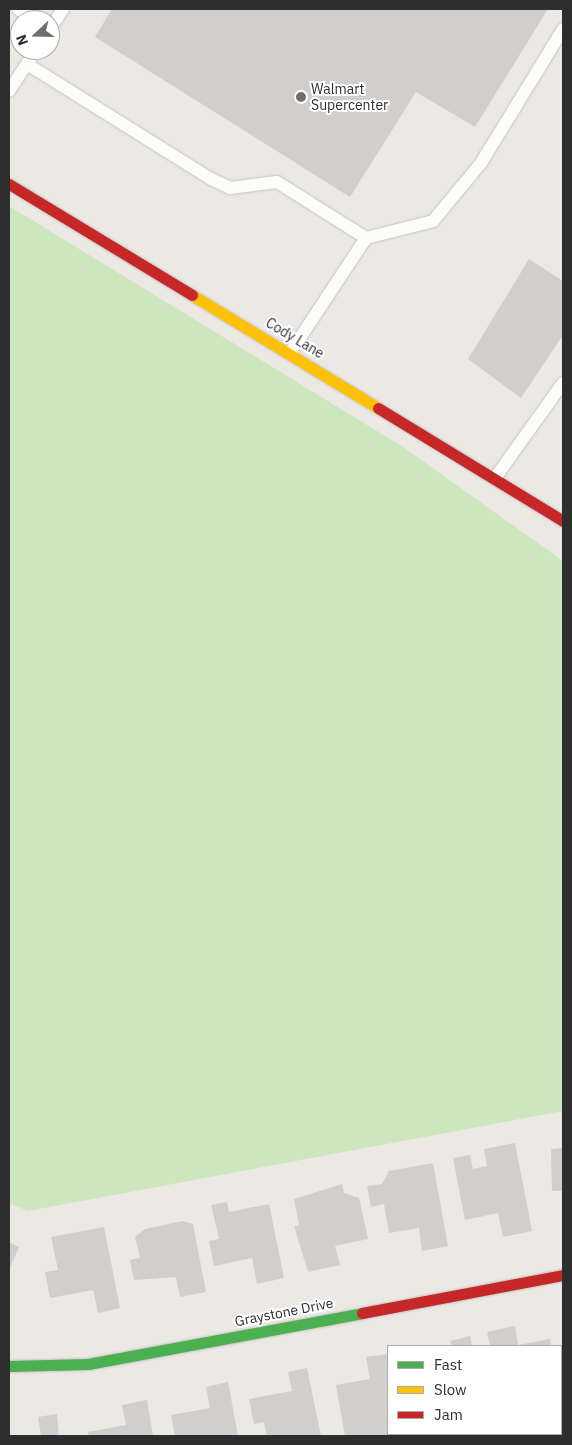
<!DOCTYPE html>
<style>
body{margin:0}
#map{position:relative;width:572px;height:1445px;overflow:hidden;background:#ece8e4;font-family:"IBM Plex Sans",sans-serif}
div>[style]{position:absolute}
.green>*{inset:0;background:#cee6be}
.building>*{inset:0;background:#d1cecb}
.roads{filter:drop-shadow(0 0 1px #c5c4c5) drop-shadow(0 0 1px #c5c4c5)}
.lane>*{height:12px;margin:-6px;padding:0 6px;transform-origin:6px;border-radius:6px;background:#fcfcfb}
.fast>*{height:11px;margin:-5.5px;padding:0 5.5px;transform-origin:5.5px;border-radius:5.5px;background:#4caf50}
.slow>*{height:11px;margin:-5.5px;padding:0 5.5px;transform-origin:5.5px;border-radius:5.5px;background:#ffc107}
.jam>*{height:11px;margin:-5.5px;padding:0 5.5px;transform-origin:5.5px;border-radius:5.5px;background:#c62828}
.dots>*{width:14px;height:14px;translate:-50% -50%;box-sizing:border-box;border:2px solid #fff;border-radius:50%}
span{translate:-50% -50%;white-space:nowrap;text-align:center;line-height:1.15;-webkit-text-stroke:4px #fff;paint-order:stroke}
.poi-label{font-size:14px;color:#2e2e2e}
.left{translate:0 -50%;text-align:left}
.street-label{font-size:14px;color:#2e2e2e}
.frame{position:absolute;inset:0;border:10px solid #2e2e2e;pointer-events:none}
.legend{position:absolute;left:387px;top:1345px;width:175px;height:90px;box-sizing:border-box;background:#fff;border:1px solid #ababab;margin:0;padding:6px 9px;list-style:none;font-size:15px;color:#2e2e2e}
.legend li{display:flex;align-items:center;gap:10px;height:25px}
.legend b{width:25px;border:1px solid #ababab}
.north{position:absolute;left:10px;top:10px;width:50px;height:50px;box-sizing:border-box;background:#fff;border:1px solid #ababab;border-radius:50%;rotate:249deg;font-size:14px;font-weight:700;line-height:20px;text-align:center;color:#2e2e2e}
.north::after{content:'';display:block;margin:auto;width:18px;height:22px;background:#706f6e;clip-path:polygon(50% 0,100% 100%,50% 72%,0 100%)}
</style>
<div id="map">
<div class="green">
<div style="clip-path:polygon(9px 206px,403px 447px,563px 561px,563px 1111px,28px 1211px,9px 1203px)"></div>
</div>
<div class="building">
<div style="clip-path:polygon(112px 9px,548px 9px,475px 127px,416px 92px,350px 197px,95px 37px)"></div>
<div style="clip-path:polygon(529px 259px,563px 281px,563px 335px,521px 398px,468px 359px)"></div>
<div style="clip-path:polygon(515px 1143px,532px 1231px,503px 1237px,498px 1213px,465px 1220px,453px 1158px,470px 1155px,473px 1169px,487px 1166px,484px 1149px)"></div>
<div style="clip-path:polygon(563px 1148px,563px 1191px,552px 1191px,551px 1149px)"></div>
<div style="clip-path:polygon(433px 1163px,448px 1246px,422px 1251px,419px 1228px,389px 1233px,384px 1204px,371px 1207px,367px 1186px,382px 1184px,389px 1171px)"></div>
<div style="clip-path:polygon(342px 1184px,344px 1193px,359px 1198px,368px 1239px,335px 1246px,340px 1265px,308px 1272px,294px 1226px,299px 1225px,294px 1199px)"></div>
<div style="clip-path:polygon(227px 1202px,229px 1212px,269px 1204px,284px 1278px,257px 1284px,252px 1258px,214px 1266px,209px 1241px,219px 1239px,211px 1205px)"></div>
<div style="clip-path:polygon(183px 1221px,193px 1224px,206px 1292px,180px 1297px,176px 1277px,134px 1280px,130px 1260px,140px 1258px,135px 1237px,145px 1229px)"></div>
<div style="clip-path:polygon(104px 1227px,120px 1308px,98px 1313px,93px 1290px,50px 1298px,45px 1272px,58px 1270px,51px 1237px)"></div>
<div style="clip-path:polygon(9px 1242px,19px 1247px,9px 1270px)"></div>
<div style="clip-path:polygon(515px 1326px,518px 1345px,550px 1339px,551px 1346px,490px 1346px,487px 1332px)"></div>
<div style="clip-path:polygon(470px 1336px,472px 1346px,452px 1346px,450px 1341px)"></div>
<div style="clip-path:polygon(388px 1354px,388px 1434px,403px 1435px,345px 1436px,336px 1385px,370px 1379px,366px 1357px)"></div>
<div style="clip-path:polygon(307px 1368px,321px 1436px,267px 1436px,264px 1422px,254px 1424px,249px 1399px,292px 1391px,288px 1372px)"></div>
<div style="clip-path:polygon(228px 1382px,238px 1436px,175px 1436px,171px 1415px,210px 1408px,206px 1387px)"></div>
<div style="clip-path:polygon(147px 1400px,153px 1436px,89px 1436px,88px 1432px,126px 1425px,122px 1405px)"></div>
<div style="clip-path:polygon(57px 1414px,59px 1436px,41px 1436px,38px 1417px)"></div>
</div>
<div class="roads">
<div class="lane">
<div style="left:18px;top:9px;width:21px;rotate:31deg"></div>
<div style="left:50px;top:29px;width:24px;rotate:-57deg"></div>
<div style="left:27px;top:64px;width:217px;rotate:32deg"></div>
<div style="left:211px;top:179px;width:21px;rotate:25deg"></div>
<div style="left:230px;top:188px;width:47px;rotate:-7.3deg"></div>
<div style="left:277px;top:182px;width:105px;rotate:32.2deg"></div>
<div style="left:9px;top:91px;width:49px;rotate:-56.6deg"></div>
<div style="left:290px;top:353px;width:138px;rotate:-56.5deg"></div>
<div style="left:366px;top:238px;width:69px;rotate:-14.2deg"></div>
<div style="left:433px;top:221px;width:75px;rotate:-50.4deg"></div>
<div style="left:481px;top:163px;width:157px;rotate:-58.5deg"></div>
<div style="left:495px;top:478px;width:117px;rotate:-54.4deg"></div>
</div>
<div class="fast">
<div style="left:9px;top:1366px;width:79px;rotate:-1.5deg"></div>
<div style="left:88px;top:1364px;width:279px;rotate:-10.5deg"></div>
</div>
<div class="slow">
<div style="left:192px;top:295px;width:218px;rotate:31.3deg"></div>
</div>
<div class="jam">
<div style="left:9px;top:184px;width:214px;rotate:31.2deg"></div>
<div style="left:378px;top:408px;width:217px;rotate:31.4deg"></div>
<div style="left:362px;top:1313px;width:205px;rotate:-10.7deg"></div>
</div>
</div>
<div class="dots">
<div style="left:301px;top:97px;background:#706f6e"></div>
</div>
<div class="poi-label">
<span class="left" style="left:311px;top:97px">Walmart<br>Supercenter</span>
</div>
<div class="street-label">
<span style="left:295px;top:338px;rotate:31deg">Cody Lane</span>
<span style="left:284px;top:1312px;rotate:-11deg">Graystone Drive</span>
</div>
<div class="frame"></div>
<ul class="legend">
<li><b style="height:6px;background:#4caf50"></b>Fast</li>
<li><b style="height:6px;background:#ffc107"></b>Slow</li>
<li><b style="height:6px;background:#c62828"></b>Jam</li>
</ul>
<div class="north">N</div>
</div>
